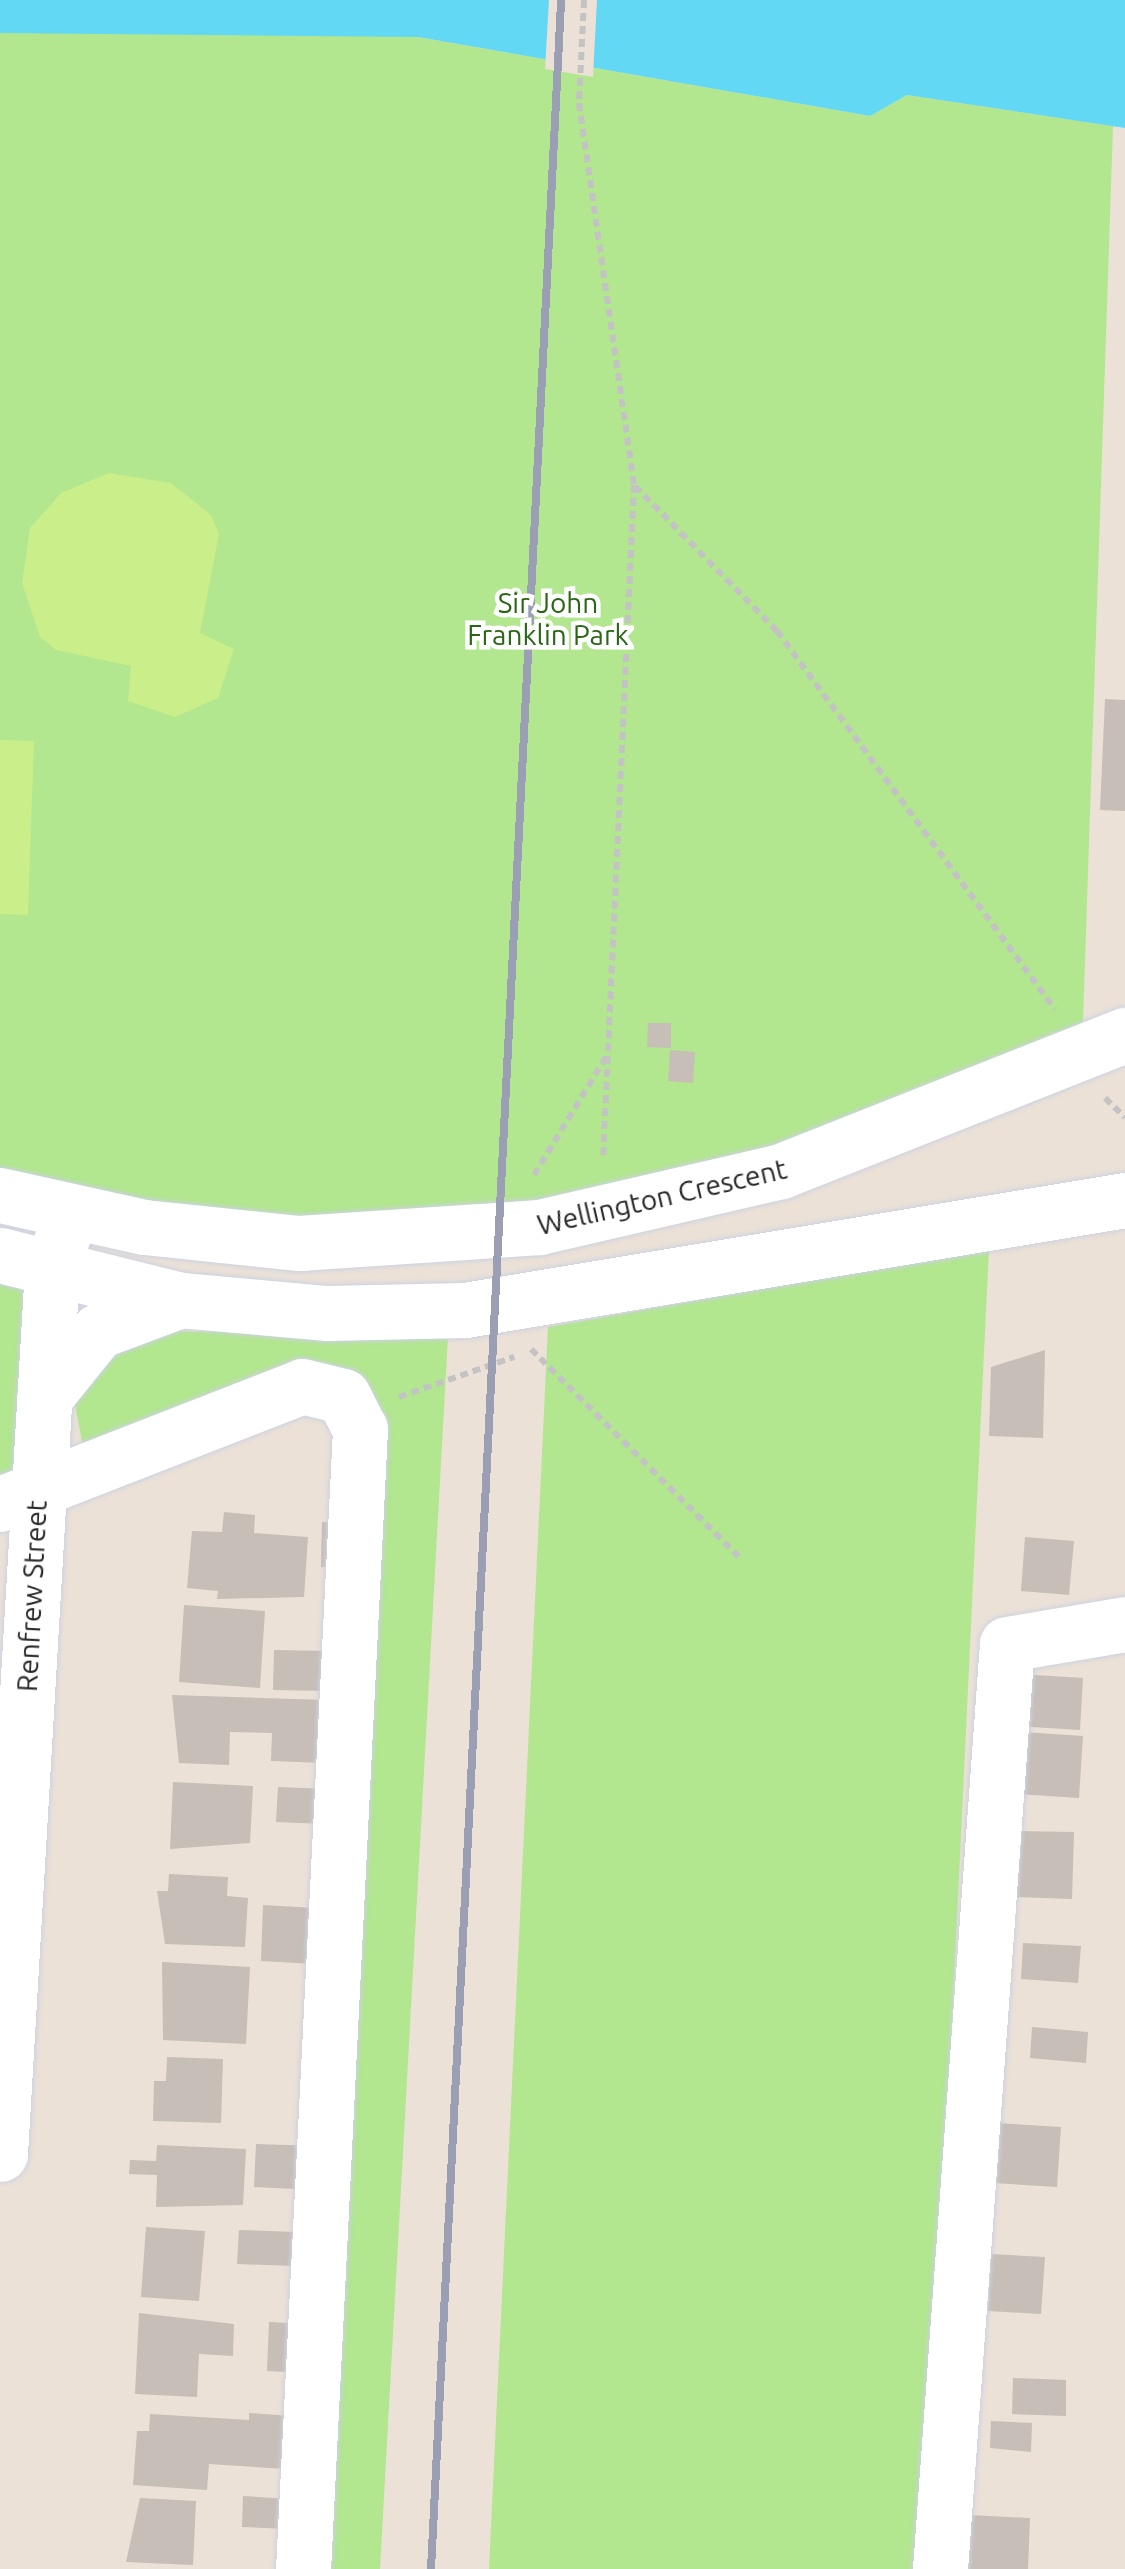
<!DOCTYPE html>
<style>
body{margin:0}
#map{position:relative;width:1125px;height:2569px;overflow:hidden;background:#ebe1d7;font-family:Ubuntu,sans-serif}
div>[style]{position:absolute}
.green>*{inset:0;background:#b2e68f}
.pitch>*{inset:0;background:#caee89}
.water>*{inset:0;background:#62d8f5}
.pier>*{inset:0;background:#ebe1d7}
.building>*{inset:0;background:#c6beb7}
.path>*{height:6px;margin-top:-3px;transform-origin:0;background:repeating-linear-gradient(90deg,#c3c3c3 0 8px,transparent 0 13px)}
.roads{filter:drop-shadow(0 0 2px #ccd2e1) drop-shadow(0 0 2px #ccd2e1)}
.minor>*{height:55px;margin:-27.5px;padding:0 27.5px;transform-origin:27.5px;border-radius:27.5px;background:#fff}
.rail>*{height:8px;margin:-4px;padding:0 4px;transform-origin:4px;border-radius:4px;background:#9a9fb3}
span{translate:-50% -50%;white-space:nowrap;text-align:center;line-height:1.15;-webkit-text-stroke:9px #fff;paint-order:stroke}
.park-label{font-size:28px;color:#2b6615}
.street-label{font-size:28px;color:#272727}
</style>
<div id="map">
<div class="green">
<div style="clip-path:polygon(223px 31px,418px 37px,870px 116px,907px 95px,1113px 126px,1082px 1051px,498px 1233px,0 1195px,0 33px)"></div>
<div style="clip-path:polygon(989px 1248px,926px 2569px,489px 2569px,548px 1327px)"></div>
<div style="clip-path:polygon(0 1254px,52px 1269px,38px 1489px,0 1504px)"></div>
<div style="clip-path:polygon(174px 1331px,448px 1336px,380px 2569px,310px 2569px,369px 1396px,110px 1449px,82px 1442px,74px 1399px,121px 1346px)"></div>
</div>
<div class="pitch">
<div style="clip-path:polygon(109px 473px,171px 483px,211px 515px,219px 534px,200px 633px,234px 649px,218px 698px,175px 717px,128px 701px,131px 666px,56px 650px,40px 637px,22px 583px,30px 528px,61px 493px)"></div>
<div style="clip-path:polygon(0 740px,34px 741px,28px 915px,0 914px)"></div>
</div>
<div class="water">
<div style="clip-path:polygon(0 0,1125px 0,1125px 128px,907px 95px,870px 116px,418px 37px,0 33px)"></div>
</div>
<div class="pier">
<div style="clip-path:polygon(549px 0,597px 0,593px 77px,545px 69px)"></div>
</div>
<div class="building">
<div style="clip-path:polygon(1105px 699px,1125px 700px,1125px 811px,1100px 810px)"></div>
<div style="clip-path:polygon(648px 1023px,671px 1023px,671px 1048px,647px 1047px)"></div>
<div style="clip-path:polygon(670px 1050px,695px 1052px,693px 1083px,668px 1081px)"></div>
<div style="clip-path:polygon(1045px 1350px,1043px 1438px,989px 1436px,991px 1367px)"></div>
<div style="clip-path:polygon(224px 1512px,255px 1515px,254px 1533px,308px 1537px,304px 1597px,217px 1599px,218px 1591px,187px 1588px,192px 1531px,222px 1532px)"></div>
<div style="clip-path:polygon(322px 1522px,350px 1523px,348px 1567px,321px 1567px)"></div>
<div style="clip-path:polygon(1025px 1537px,1074px 1541px,1069px 1595px,1021px 1591px)"></div>
<div style="clip-path:polygon(184px 1605px,265px 1611px,260px 1688px,179px 1682px)"></div>
<div style="clip-path:polygon(274px 1650px,332px 1651px,331px 1691px,273px 1690px)"></div>
<div style="clip-path:polygon(1019px 1674px,1083px 1678px,1080px 1730px,1016px 1726px)"></div>
<div style="clip-path:polygon(172px 1695px,327px 1700px,325px 1763px,271px 1761px,272px 1733px,230px 1732px,229px 1765px,179px 1763px)"></div>
<div style="clip-path:polygon(1022px 1732px,1083px 1736px,1079px 1798px,1018px 1794px)"></div>
<div style="clip-path:polygon(173px 1782px,253px 1786px,250px 1843px,170px 1849px)"></div>
<div style="clip-path:polygon(278px 1787px,327px 1789px,325px 1824px,276px 1822px)"></div>
<div style="clip-path:polygon(1016px 1831px,1074px 1832px,1072px 1899px,1014px 1897px)"></div>
<div style="clip-path:polygon(169px 1874px,228px 1877px,227px 1896px,248px 1898px,245px 1947px,165px 1944px,157px 1891px,168px 1891px)"></div>
<div style="clip-path:polygon(263px 1905px,316px 1908px,314px 1964px,261px 1961px)"></div>
<div style="clip-path:polygon(1023px 1943px,1081px 1946px,1078px 1983px,1021px 1979px)"></div>
<div style="clip-path:polygon(162px 1962px,250px 1967px,246px 2044px,163px 2040px)"></div>
<div style="clip-path:polygon(1032px 2027px,1088px 2032px,1086px 2063px,1030px 2058px)"></div>
<div style="clip-path:polygon(167px 2057px,223px 2059px,221px 2123px,153px 2121px,154px 2081px,166px 2081px)"></div>
<div style="clip-path:polygon(997px 2123px,1061px 2127px,1057px 2187px,993px 2183px)"></div>
<div style="clip-path:polygon(256px 2144px,317px 2146px,315px 2190px,254px 2187px)"></div>
<div style="clip-path:polygon(157px 2145px,246px 2149px,243px 2205px,156px 2207px,157px 2175px,129px 2174px,130px 2160px,156px 2161px)"></div>
<div style="clip-path:polygon(146px 2227px,205px 2231px,199px 2301px,141px 2297px)"></div>
<div style="clip-path:polygon(239px 2230px,296px 2232px,294px 2266px,237px 2264px)"></div>
<div style="clip-path:polygon(991px 2254px,1045px 2257px,1041px 2314px,988px 2311px)"></div>
<div style="clip-path:polygon(139px 2313px,234px 2324px,233px 2356px,199px 2354px,197px 2397px,135px 2394px)"></div>
<div style="clip-path:polygon(269px 2322px,308px 2324px,306px 2373px,267px 2371px)"></div>
<div style="clip-path:polygon(1013px 2378px,1066px 2380px,1066px 2416px,1012px 2414px)"></div>
<div style="clip-path:polygon(249px 2413px,304px 2417px,300px 2470px,209px 2464px,207px 2490px,133px 2485px,137px 2431px,149px 2431px,150px 2414px,249px 2420px)"></div>
<div style="clip-path:polygon(991px 2421px,1032px 2423px,1031px 2452px,990px 2448px)"></div>
<div style="clip-path:polygon(243px 2496px,288px 2499px,287px 2529px,242px 2527px)"></div>
<div style="clip-path:polygon(140px 2498px,196px 2501px,193px 2565px,126px 2562px)"></div>
<div style="clip-path:polygon(969px 2515px,1030px 2518px,1028px 2569px,967px 2569px)"></div>
</div>
<div class="path">
<div style="left:584px;top:0;width:103px;rotate:92.8deg"></div>
<div style="left:579px;top:103px;width:386px;rotate:81.8deg"></div>
<div style="left:634px;top:485px;width:675px;rotate:92.63deg"></div>
<div style="left:635px;top:486px;width:203px;rotate:45.6deg"></div>
<div style="left:777px;top:631px;width:469px;rotate:53.7deg"></div>
<div style="left:1105px;top:1098px;width:28px;rotate:44deg"></div>
<div style="left:534px;top:1175px;width:142px;rotate:-58.6deg"></div>
<div style="left:531px;top:1349px;width:298px;rotate:45deg"></div>
<div style="left:399px;top:1397px;width:122px;rotate:-19.2deg"></div>
</div>
<div class="roads">
<div class="minor">
<div style="left:0;top:1195px;width:148px;rotate:12.5deg"></div>
<div style="left:144px;top:1227px;width:156px;rotate:5.9deg"></div>
<div style="left:299px;top:1243px;width:241px;rotate:-3.8deg"></div>
<div style="left:539px;top:1227px;width:248px;rotate:-13deg"></div>
<div style="left:781px;top:1171px;width:370px;rotate:-21.6deg"></div>
<div style="left:0;top:1255px;width:187px;rotate:14deg"></div>
<div style="left:181px;top:1300px;width:147px;rotate:5.1deg"></div>
<div style="left:327px;top:1313px;width:138px;rotate:-1.2deg"></div>
<div style="left:465px;top:1310px;width:669px;rotate:-9.46deg"></div>
<div style="left:44px;top:1398px;width:86px;rotate:-51.1deg"></div>
<div style="left:98px;top:1331px;width:89px;rotate:-20.5deg"></div>
<div style="left:0;top:1504px;width:324px;rotate:-21.3deg"></div>
<div style="left:302px;top:1386px;width:42px;rotate:13.7deg"></div>
<div style="left:343px;top:1396px;width:37px;rotate:63deg"></div>
<div style="left:360px;top:1429px;width:1141px;rotate:92.86deg"></div>
<div style="left:0;top:2154px;width:887px;rotate:-86.64deg"></div>
<div style="left:52px;top:1269px;width:36px;rotate:-72deg"></div>
<div style="left:940px;top:2569px;width:927px;rotate:-85.86deg"></div>
<div style="left:1007px;top:1644px;width:120px;rotate:-9.6deg"></div>
</div>
</div>
<div class="rail">
<div style="left:431px;top:2569px;width:2572px;rotate:-87.1deg"></div>
</div>
<div class="park-label">
<span style="left:548px;top:619px">Sir John<br>Franklin Park</span>
</div>
<div class="street-label">
<span style="left:662px;top:1197px;rotate:-13deg">Wellington Crescent</span>
<span style="left:32px;top:1596px;rotate:-87deg">Renfrew Street</span>
</div>
</div>
